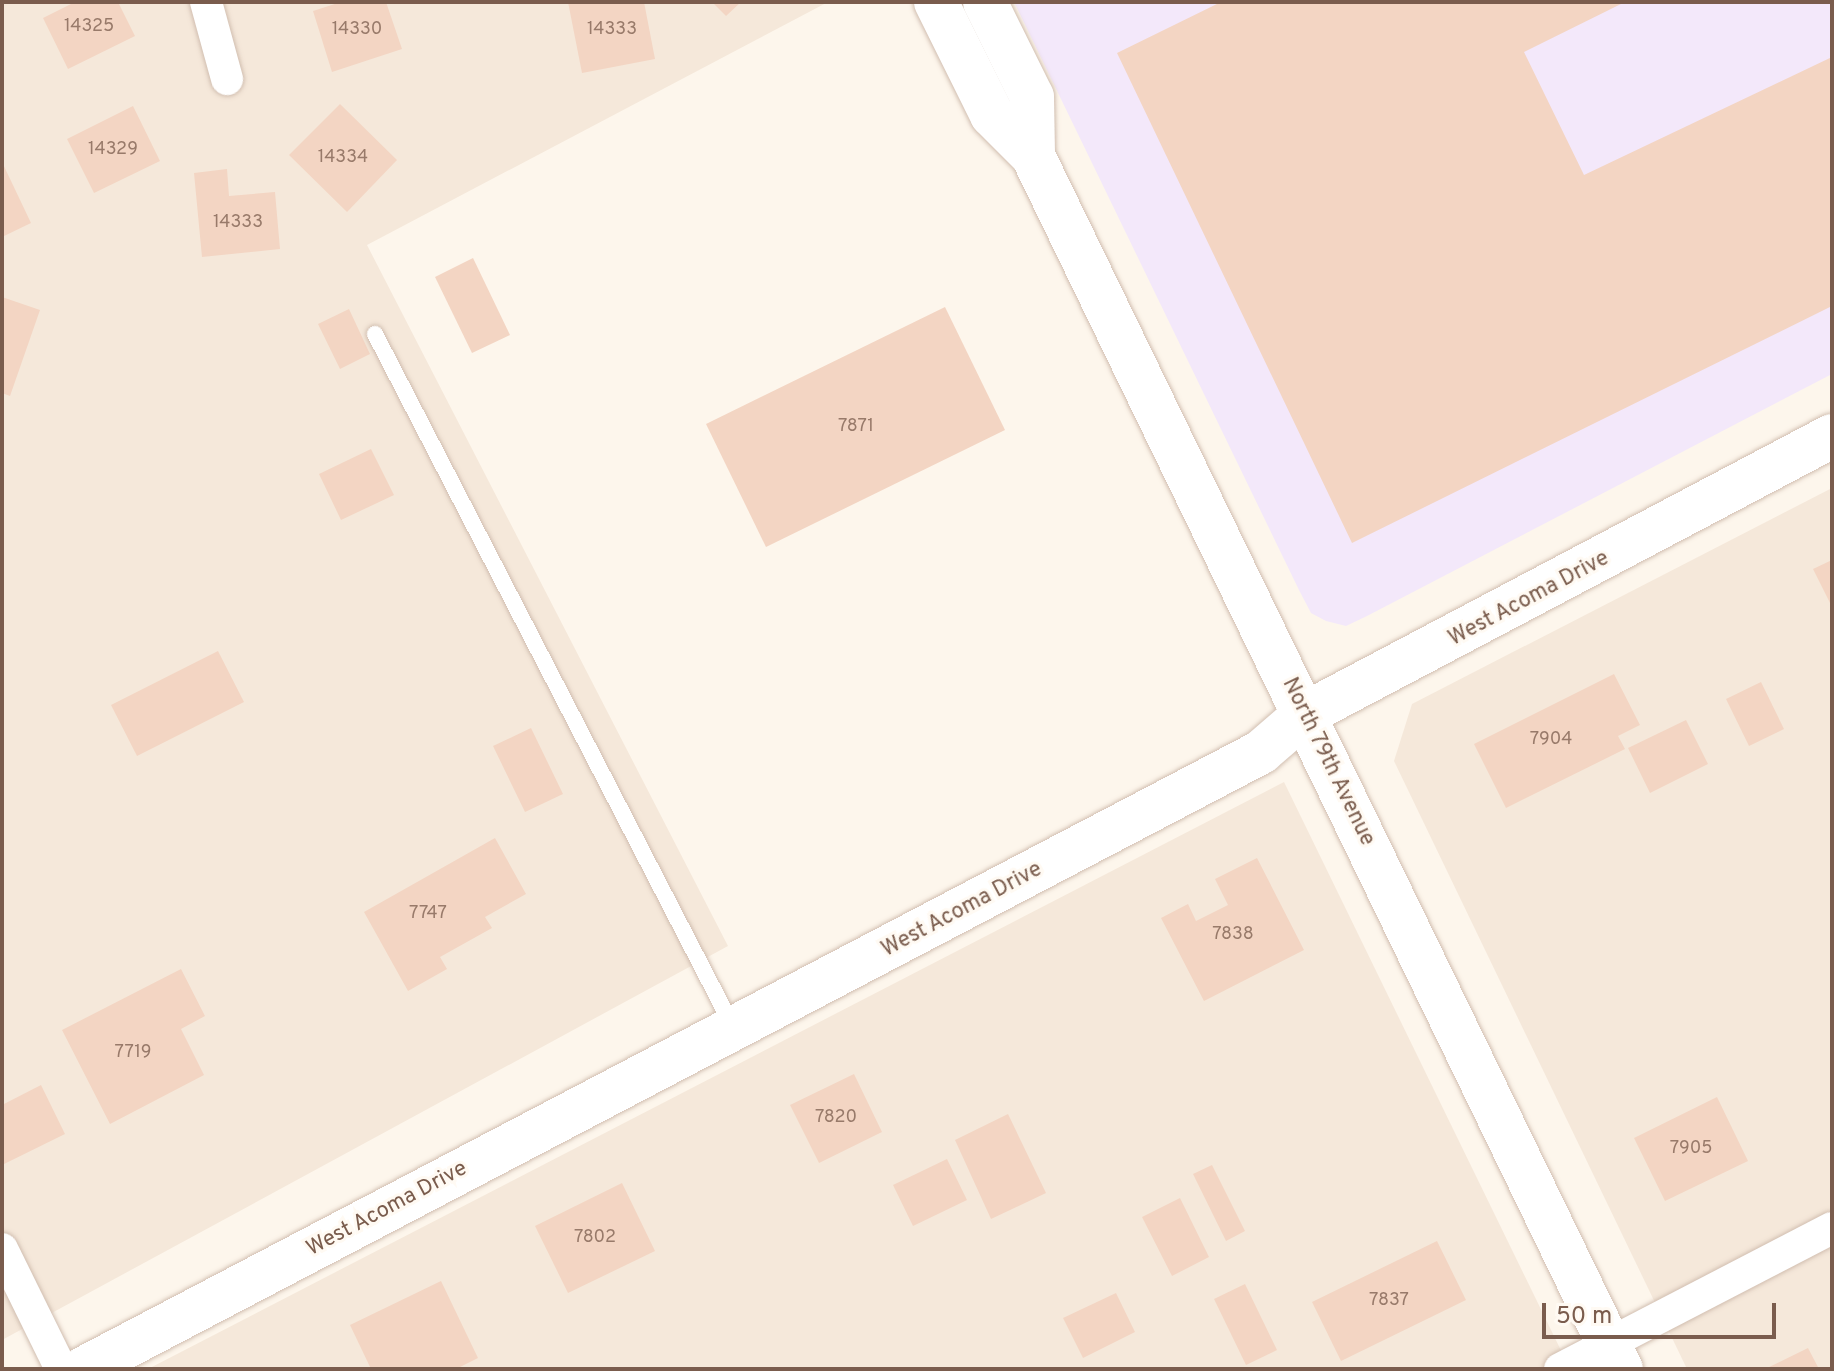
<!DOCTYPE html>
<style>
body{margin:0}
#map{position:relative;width:1834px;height:1371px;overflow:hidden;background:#fdf6ec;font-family:Overpass,sans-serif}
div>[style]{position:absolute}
.residential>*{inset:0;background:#f5e8da}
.education>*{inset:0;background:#f3e8fa}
.building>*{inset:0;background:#f3d5c3}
.roads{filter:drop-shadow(0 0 2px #d1beb0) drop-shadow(0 0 2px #d1beb0)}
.lane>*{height:16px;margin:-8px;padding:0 8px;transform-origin:8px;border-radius:8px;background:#fff}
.street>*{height:32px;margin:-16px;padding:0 16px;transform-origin:16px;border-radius:16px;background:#fff}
.secondary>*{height:44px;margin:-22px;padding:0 22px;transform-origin:22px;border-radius:22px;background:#fff}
span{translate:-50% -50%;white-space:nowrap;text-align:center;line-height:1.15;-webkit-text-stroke:6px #fffaf3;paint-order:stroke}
.number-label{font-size:18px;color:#987a6a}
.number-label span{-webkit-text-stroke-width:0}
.street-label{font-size:22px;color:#7a5c4d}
.frame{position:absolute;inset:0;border:4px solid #7a5c4d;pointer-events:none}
.scale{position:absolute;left:1542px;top:1303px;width:234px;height:36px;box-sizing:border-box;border:4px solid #7a5c4d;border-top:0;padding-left:10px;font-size:24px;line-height:28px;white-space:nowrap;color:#7a5c4d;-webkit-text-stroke:6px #fffaf3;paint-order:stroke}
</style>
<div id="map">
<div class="residential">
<div style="clip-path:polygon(2px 2px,828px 2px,367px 245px,728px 946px,2px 1340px)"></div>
<div style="clip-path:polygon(1832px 488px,1832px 1369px,1687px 1369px,1394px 761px,1412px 704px)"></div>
<div style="clip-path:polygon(1284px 782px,1570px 1369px,148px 1369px)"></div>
</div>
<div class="education">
<div style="clip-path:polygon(1014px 2px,1832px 2px,1832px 374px,1367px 616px,1346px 626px,1326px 621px,1311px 613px,1299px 590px)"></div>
</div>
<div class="building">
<div style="clip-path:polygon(75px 2px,118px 2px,135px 36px,68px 69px,43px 18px)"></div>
<div style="clip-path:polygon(341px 2px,386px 2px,402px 49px,332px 72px,313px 11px)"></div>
<div style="clip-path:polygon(568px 2px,644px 2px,655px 59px,582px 73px)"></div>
<div style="clip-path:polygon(712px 2px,741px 2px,726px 16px)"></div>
<div style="clip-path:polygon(1221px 2px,1625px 2px,1524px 52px,1584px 175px,1832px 57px,1832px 306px,1352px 543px,1117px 53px)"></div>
<div style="clip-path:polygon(340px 104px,397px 160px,347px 212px,289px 155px)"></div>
<div style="clip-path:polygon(133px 106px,160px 161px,94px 193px,67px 139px)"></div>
<div style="clip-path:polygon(2px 162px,31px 223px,2px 237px)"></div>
<div style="clip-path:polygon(227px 169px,229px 196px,275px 192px,280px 249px,202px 257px,194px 173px)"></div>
<div style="clip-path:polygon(473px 258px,510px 335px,472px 353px,435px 277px)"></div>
<div style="clip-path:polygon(2px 297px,40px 310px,10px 396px,2px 393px)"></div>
<div style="clip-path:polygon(945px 307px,1005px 430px,766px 547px,706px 424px)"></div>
<div style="clip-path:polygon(349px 309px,370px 354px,340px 369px,318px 324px)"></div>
<div style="clip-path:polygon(371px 449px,394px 495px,341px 520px,319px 474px)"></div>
<div style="clip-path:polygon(1832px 560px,1832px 607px,1813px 569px)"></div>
<div style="clip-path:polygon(218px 651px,244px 702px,137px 756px,111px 705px)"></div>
<div style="clip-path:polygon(1614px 674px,1640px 725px,1618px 736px,1625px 749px,1506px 808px,1474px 744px)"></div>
<div style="clip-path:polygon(1761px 682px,1784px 729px,1749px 746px,1726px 699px)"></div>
<div style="clip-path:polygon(1686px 720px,1708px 764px,1650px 793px,1628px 748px)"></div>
<div style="clip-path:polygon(531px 728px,563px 794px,525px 812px,493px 746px)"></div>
<div style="clip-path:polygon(495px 838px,526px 894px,485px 917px,492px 928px,440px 957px,447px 969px,408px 991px,364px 912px)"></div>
<div style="clip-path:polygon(1257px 858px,1304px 950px,1204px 1001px,1161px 918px,1188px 904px,1196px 921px,1228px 905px,1215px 879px)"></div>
<div style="clip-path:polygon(181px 969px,205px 1016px,181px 1029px,204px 1075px,110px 1124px,62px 1030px)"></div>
<div style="clip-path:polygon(854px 1074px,882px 1132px,819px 1163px,790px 1105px)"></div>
<div style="clip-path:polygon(41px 1085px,65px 1134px,2px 1165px,2px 1105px)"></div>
<div style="clip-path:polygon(1717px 1097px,1748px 1161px,1665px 1201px,1634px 1138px)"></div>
<div style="clip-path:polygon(1008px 1114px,1046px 1193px,991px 1219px,955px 1140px)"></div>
<div style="clip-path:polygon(947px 1159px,967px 1200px,913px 1226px,893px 1185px)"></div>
<div style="clip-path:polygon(1212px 1165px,1245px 1231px,1226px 1241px,1193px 1174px)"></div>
<div style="clip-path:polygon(622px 1183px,655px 1251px,568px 1293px,535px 1226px)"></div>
<div style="clip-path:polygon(1180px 1198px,1209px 1257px,1172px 1276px,1142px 1217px)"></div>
<div style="clip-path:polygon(1437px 1241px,1466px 1300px,1341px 1361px,1312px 1302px)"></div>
<div style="clip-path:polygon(441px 1281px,478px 1358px,456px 1369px,371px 1369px,350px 1325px)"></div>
<div style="clip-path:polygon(1245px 1284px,1277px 1350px,1246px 1365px,1214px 1299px)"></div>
<div style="clip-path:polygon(1116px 1293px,1135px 1332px,1083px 1358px,1063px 1318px)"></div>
<div style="clip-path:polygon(1808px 1348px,1819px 1369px,1765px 1369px)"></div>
</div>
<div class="roads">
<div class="lane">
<div style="left:375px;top:334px;width:780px;rotate:62.68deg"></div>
</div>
<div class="street">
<div style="left:206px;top:2px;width:80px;rotate:74.7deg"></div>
<div style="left:2px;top:1249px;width:134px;rotate:63.8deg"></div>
<div style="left:1560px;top:1369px;width:306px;rotate:-27.4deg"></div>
</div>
<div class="secondary">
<div style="left:936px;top:2px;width:126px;rotate:63.6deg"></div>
<div style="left:992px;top:115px;width:58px;rotate:45deg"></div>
<div style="left:1033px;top:156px;width:1348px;rotate:64.14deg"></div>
<div style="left:985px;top:2px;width:106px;rotate:63.7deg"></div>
<div style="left:1032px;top:97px;width:59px;rotate:89deg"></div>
<div style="left:83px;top:1369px;width:1330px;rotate:-27.64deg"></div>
<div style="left:1261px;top:752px;width:58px;rotate:-40.8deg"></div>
<div style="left:1305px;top:714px;width:596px;rotate:-27.81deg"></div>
</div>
</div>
<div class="number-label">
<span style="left:89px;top:27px">14325</span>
<span style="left:357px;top:30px">14330</span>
<span style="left:612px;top:30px">14333</span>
<span style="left:113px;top:150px">14329</span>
<span style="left:343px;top:158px">14334</span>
<span style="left:238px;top:223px">14333</span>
<span style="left:856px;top:427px">7871</span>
<span style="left:1551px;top:740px">7904</span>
<span style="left:428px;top:914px">7747</span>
<span style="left:1233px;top:935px">7838</span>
<span style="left:133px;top:1053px">7719</span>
<span style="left:836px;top:1118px">7820</span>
<span style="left:1691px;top:1149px">7905</span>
<span style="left:595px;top:1238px">7802</span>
<span style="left:1389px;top:1301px">7837</span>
</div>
<div class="street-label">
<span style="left:1529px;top:599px;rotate:-28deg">West Acoma Drive</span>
<span style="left:1328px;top:762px;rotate:64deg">North 79th Avenue</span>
<span style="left:962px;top:910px;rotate:-28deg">West Acoma Drive</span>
<span style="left:387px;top:1209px;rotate:-28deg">West Acoma Drive</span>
</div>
<div class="frame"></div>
<div class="scale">50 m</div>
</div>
